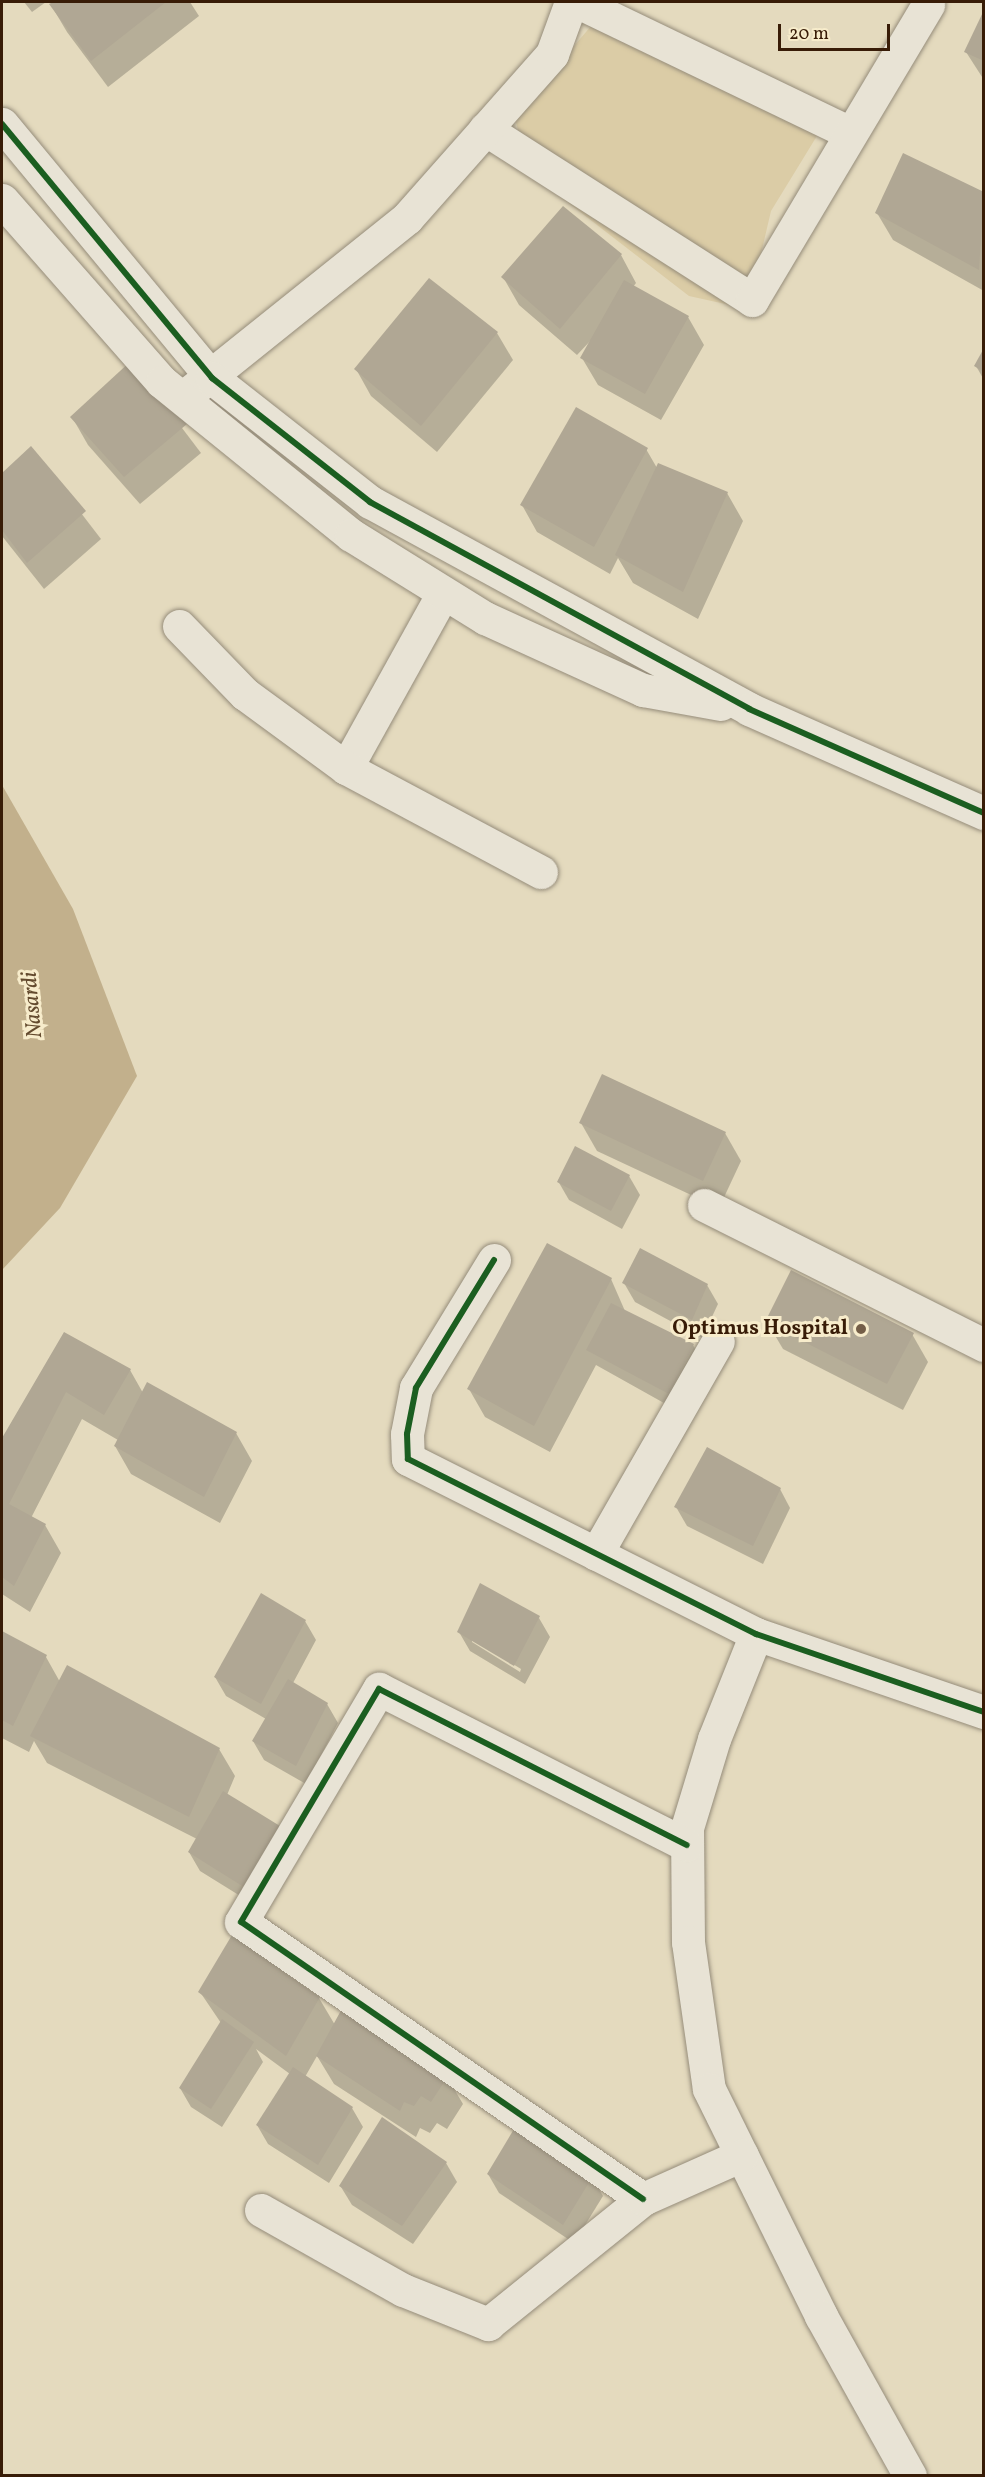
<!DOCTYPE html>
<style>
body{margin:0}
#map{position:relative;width:985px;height:2477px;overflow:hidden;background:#e4dabe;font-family:Vollkorn,serif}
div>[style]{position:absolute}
.green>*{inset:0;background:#dbcca6}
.water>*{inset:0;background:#c2b08c}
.shadow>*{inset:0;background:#0003}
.building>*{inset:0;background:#b0a794}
.roads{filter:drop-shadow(0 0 2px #958c7a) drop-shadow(0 0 2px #958c7a)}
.minor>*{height:33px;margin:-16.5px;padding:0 16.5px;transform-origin:16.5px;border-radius:16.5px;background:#e8e3d5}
.tertiary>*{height:33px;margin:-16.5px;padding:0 16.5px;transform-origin:16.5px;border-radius:16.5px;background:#e8e3d5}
.cycleway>*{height:6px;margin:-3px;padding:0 3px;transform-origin:3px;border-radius:3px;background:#1b5e20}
.dots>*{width:16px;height:16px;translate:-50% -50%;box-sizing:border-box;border:3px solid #f7eccb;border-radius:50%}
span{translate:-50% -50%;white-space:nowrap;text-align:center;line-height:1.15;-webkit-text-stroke:6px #f7eccb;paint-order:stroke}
.poi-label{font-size:21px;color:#381c07;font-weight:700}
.right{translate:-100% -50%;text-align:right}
.water-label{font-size:22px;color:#634a2e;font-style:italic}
.frame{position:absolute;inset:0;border:3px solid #381c07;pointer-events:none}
.scale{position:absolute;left:778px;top:24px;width:112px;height:27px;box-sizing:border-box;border:3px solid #381c07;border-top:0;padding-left:8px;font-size:18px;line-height:21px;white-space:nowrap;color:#381c07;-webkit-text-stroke:4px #f7eccb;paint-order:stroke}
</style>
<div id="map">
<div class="green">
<div style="clip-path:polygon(598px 18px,820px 131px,771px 211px,748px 309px,689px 296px,531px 174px,514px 116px)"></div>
</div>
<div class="water">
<div style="clip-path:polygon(2px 785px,73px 909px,137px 1076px,60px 1208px,2px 1270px)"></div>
</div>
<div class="shadow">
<div style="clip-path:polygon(24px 2px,46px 2px,32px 12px)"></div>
<div style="clip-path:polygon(55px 2px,190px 2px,199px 16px,108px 87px,67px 32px,51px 5px)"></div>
<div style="clip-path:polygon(984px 13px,984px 80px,966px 52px)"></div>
<div style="clip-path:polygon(984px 193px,984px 291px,893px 240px,877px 213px)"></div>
<div style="clip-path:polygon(621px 255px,636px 283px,633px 287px,688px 317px,704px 345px,661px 420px,598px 385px,582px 358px,593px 338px,577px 355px,519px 305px,503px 277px)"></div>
<div style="clip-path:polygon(497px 333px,513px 360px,437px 452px,371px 396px,356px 369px)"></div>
<div style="clip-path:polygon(984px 351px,984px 380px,976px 366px)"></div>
<div style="clip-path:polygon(132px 362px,201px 453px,140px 504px,88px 445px,72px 417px)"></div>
<div style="clip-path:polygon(31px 448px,101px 539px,44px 589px,2px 536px,2px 475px)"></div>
<div style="clip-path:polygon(646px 449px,657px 468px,727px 493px,743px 521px,698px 619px,633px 583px,618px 558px,610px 574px,537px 532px,522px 505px)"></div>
<div style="clip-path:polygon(581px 1123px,725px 1133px,741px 1161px,719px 1208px,597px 1151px)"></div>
<div style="clip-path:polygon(575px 1148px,629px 1176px,640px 1195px,622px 1229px,569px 1200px,558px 1181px)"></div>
<div style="clip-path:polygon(611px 1279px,625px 1311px,693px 1345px,704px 1364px,680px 1412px,596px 1365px,550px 1452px,485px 1417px,469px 1389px)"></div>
<div style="clip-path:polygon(624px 1283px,707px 1285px,718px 1304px,702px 1338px,635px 1302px)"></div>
<div style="clip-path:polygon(767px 1322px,912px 1334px,928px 1362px,903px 1410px,783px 1349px)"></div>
<div style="clip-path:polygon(64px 1334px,130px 1370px,143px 1393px,236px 1433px,252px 1461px,220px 1523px,131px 1474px,115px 1446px,118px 1440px,82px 1419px,31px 1518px,45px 1525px,61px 1553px,30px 1612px,2px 1594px,2px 1441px)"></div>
<div style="clip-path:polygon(780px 1489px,790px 1508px,763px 1564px,687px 1526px,676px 1507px)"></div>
<div style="clip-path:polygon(evenodd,539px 1618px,550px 1637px,525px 1684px,470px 1651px,459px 1632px,539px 1618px,472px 1639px,521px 1669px,520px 1672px,472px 1642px,472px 1639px)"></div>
<div style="clip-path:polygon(305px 1621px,316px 1640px,293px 1683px,327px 1704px,338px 1723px,306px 1784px,264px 1760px,253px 1741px,266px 1719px,226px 1696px,215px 1677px)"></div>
<div style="clip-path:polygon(2px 1633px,46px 1657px,60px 1682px,219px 1749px,235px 1776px,227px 1795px,258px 1907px,200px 1871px,189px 1852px,197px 1839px,47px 1763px,34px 1741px,29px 1752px,2px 1738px)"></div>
<div style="clip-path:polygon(200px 1992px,319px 1998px,335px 2025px,447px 2077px,463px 2104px,447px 2129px,437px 2123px,430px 2133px,420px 2128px,416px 2137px,334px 2084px,317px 2056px,305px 2077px,352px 2108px,363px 2127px,329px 2183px,268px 2144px,257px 2125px,290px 2074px,256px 2049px,263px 2062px,222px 2127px,191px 2107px,180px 2088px,221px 2023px)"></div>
<div style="clip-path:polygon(446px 2163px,457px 2182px,413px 2244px,352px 2205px,341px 2187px)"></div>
<div style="clip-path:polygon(488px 2174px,592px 2177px,603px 2196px,574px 2243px,499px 2193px)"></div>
</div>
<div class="building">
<div style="clip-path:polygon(53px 2px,166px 2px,91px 61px,49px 4px)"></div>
<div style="clip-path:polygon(984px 10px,984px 61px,964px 52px)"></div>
<div style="clip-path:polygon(903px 153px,984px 192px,979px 270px,875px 213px)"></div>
<div style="clip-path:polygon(563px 206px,622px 254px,560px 329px,501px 277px)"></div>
<div style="clip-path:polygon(429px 278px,498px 332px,421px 426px,354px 369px)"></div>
<div style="clip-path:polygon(624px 280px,689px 316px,645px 394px,580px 358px)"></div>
<div style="clip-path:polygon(984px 348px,984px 372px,974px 366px)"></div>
<div style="clip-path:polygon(132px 360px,187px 424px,124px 477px,70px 417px)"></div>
<div style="clip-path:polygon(576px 407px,648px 448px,594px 547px,520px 505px)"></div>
<div style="clip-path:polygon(31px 446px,86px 511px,27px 563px,2px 530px,2px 473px)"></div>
<div style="clip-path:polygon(658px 463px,728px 492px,683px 592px,615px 555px)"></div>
<div style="clip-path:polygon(602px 1074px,726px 1132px,703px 1181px,579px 1123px)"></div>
<div style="clip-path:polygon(575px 1146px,630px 1175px,611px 1211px,557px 1182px)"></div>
<div style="clip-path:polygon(547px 1243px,612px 1278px,534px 1426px,467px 1389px)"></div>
<div style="clip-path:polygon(640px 1248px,708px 1284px,692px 1320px,622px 1283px)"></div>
<div style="clip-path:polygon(791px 1270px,914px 1333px,887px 1384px,765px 1322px)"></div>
<div style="clip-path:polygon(611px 1303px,694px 1344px,669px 1394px,586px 1350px)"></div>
<div style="clip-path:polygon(64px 1332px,131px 1369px,104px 1415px,66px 1392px,9px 1504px,46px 1524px,14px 1586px,2px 1577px,2px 1438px)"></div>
<div style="clip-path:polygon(147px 1382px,237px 1432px,204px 1497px,114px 1446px)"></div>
<div style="clip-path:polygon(707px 1447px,781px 1488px,753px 1546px,674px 1507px)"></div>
<div style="clip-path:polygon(480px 1583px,540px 1616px,514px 1666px,457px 1632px)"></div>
<div style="clip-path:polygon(261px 1593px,306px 1620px,261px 1704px,214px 1677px)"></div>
<div style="clip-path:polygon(2px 1631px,47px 1655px,13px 1726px,2px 1720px)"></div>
<div style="clip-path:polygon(67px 1665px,220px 1748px,189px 1817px,30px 1736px)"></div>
<div style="clip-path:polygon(288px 1679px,328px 1703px,296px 1766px,252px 1741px)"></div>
<div style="clip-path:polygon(223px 1791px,280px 1826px,247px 1889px,188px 1852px)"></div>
<div style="clip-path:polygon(232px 1935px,320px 1997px,286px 2056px,198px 1992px)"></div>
<div style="clip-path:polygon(344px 2005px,448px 2076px,431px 2102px,421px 2096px,414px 2106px,404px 2102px,400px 2111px,316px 2056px)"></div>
<div style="clip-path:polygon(222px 2019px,254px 2042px,211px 2109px,179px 2088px)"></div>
<div style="clip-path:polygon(293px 2067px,353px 2107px,318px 2165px,256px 2125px)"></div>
<div style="clip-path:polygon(382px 2117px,447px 2162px,402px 2226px,339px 2186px)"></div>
<div style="clip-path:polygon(517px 2124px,593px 2176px,563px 2225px,487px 2174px)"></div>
</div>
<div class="roads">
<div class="minor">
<div style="left:578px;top:2px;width:302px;rotate:25.7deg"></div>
<div style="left:485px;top:129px;width:317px;rotate:32.6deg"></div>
<div style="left:752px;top:300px;width:344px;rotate:-59.2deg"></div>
<div style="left:190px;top:392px;width:278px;rotate:-38.7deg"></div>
<div style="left:407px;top:218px;width:219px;rotate:-48.5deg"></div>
<div style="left:552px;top:54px;width:55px;rotate:-69.9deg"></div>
<div style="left:442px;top:595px;width:198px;rotate:119deg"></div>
<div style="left:346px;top:768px;width:221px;rotate:28.1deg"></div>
<div style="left:179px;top:626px;width:95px;rotate:45.9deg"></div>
<div style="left:245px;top:694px;width:125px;rotate:36.2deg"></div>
<div style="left:704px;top:1205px;width:313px;rotate:26.6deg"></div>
<div style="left:494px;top:1260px;width:150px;rotate:121.4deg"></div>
<div style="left:416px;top:1388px;width:47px;rotate:101.1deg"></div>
<div style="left:407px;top:1434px;width:25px;rotate:88deg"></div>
<div style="left:408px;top:1459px;width:390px;rotate:26.7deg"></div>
<div style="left:756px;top:1634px;width:241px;rotate:18.9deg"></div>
<div style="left:596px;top:1554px;width:245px;rotate:-60.2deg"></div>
<div style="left:756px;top:1634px;width:113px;rotate:111.8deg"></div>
<div style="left:714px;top:1739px;width:93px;rotate:106.9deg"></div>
<div style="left:687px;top:1828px;width:114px;rotate:89.5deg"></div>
<div style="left:688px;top:1942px;width:148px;rotate:81.9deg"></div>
<div style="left:709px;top:2089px;width:253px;rotate:63.7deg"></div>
<div style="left:821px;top:2316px;width:183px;rotate:60.9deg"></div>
<div style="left:643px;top:2199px;width:488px;rotate:-145.4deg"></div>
<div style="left:241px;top:1922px;width:271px;rotate:-59.4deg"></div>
<div style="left:379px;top:1689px;width:345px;rotate:26.9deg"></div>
<div style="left:261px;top:2210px;width:163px;rotate:29.4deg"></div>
<div style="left:403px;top:2290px;width:92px;rotate:21.8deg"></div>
<div style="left:488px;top:2324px;width:199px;rotate:-38.9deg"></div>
<div style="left:643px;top:2199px;width:108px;rotate:-24deg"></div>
</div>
<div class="tertiary">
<div style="left:2px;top:124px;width:330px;rotate:50.4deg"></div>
<div style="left:212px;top:378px;width:201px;rotate:38.1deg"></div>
<div style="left:370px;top:502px;width:432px;rotate:28.6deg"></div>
<div style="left:749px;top:709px;width:257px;rotate:23.9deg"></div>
<div style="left:2px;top:200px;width:242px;rotate:48.7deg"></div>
<div style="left:162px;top:382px;width:243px;rotate:39deg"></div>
<div style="left:351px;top:535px;width:158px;rotate:31.8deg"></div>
<div style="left:485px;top:618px;width:174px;rotate:24.5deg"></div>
<div style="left:643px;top:690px;width:79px;rotate:10.2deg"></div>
</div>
</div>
<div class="cycleway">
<div style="left:2px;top:124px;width:330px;rotate:50.4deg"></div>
<div style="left:212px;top:378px;width:201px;rotate:38.1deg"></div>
<div style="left:370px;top:502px;width:432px;rotate:28.6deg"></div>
<div style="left:749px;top:709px;width:257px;rotate:23.9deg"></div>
<div style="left:494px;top:1260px;width:150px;rotate:121.4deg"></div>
<div style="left:416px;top:1388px;width:47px;rotate:101.1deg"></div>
<div style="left:407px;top:1434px;width:25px;rotate:88deg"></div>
<div style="left:408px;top:1459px;width:390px;rotate:26.7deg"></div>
<div style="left:756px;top:1634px;width:241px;rotate:18.9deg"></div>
<div style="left:643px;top:2199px;width:488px;rotate:-145.4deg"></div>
<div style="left:241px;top:1922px;width:271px;rotate:-59.4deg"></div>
<div style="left:379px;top:1689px;width:345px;rotate:26.9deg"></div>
</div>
<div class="dots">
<div style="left:861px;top:1329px;background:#745e47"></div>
</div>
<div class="poi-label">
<span class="right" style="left:848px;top:1329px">Optimus Hospital</span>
</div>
<div class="water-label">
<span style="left:33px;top:1005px;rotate:-95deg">Nasardi</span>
</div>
<div class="frame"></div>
<div class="scale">20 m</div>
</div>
